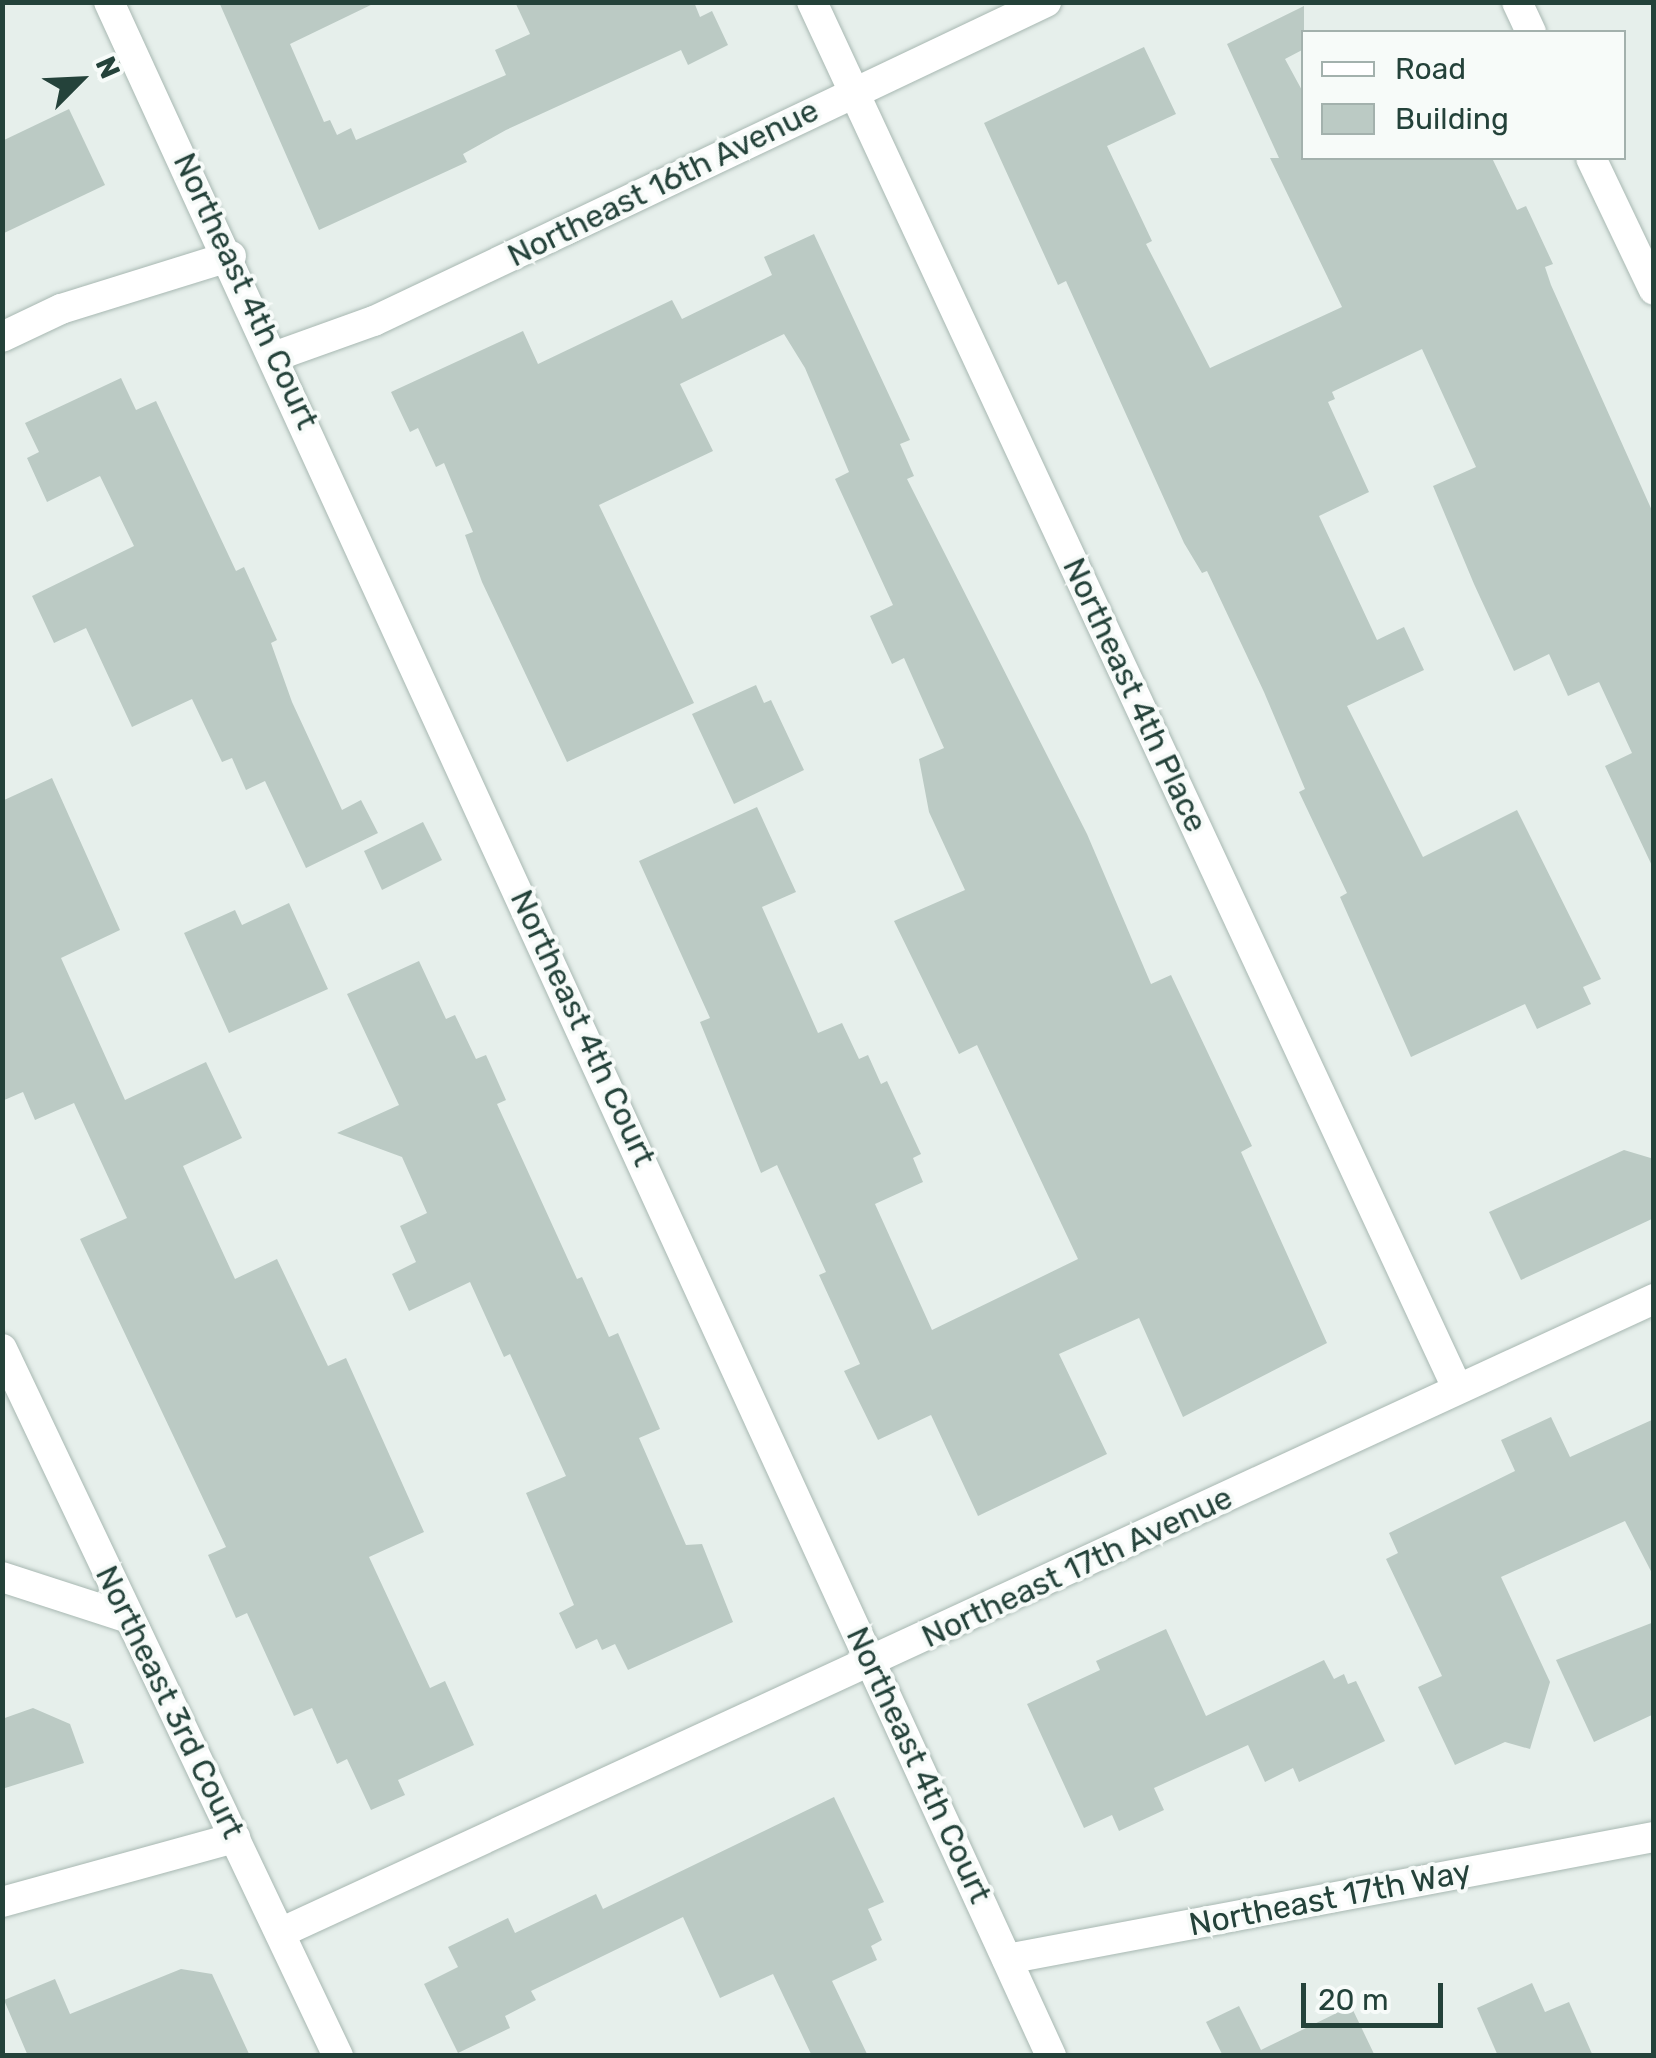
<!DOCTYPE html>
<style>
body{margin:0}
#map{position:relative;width:1656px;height:2058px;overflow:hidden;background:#e6efeb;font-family:Rubik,sans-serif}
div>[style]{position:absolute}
.building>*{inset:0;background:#bbcac4}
.roads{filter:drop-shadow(0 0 2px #a8b8b2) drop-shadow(0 0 2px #a8b8b2)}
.minor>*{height:30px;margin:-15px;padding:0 15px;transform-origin:15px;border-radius:15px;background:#fff}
span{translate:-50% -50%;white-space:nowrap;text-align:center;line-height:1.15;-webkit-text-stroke:8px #f7fbf9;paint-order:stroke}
.street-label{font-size:32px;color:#24423a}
.frame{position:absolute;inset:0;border:5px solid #24423a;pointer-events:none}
.legend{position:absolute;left:1301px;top:30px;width:325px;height:130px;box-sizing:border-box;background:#f7fbf9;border:2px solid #a3b1ad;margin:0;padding:12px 18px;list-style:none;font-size:30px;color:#24423a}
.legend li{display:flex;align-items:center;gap:20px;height:50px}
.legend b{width:50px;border:2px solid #a3b1ad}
.north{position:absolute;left:30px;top:30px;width:100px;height:100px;-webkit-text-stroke:8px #f7fbf9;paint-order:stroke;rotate:66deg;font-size:28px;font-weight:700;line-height:40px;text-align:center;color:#24423a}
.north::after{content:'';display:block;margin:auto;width:35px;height:45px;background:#24423a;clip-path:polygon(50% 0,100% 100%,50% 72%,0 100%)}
.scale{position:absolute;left:1301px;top:1983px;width:142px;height:45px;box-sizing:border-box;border:5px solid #24423a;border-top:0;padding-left:12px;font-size:30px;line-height:35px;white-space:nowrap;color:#24423a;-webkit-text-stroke:8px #f7fbf9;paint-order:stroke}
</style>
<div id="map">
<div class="building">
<div style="clip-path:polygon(219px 2px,377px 2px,290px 44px,324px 122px,330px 120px,337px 135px,351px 128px,356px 140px,506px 75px,495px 50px,530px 34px,515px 2px,694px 2px,700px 17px,712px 11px,728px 45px,688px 65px,681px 50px,506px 130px,463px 154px,467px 162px,319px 230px)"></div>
<div style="clip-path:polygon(1304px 6px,1304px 49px,1285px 59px,1304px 94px,1304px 158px,1492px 158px,1517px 210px,1526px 206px,1553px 264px,1545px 267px,1551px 285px,1654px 515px,1654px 870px,1605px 766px,1632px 753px,1599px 682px,1568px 696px,1549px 654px,1514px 671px,1474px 584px,1433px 486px,1476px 467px,1422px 349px,1332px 392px,1335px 399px,1328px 402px,1369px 492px,1319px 516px,1377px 640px,1404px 627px,1424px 670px,1347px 706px,1423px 857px,1517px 810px,1601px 979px,1583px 987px,1591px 1004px,1537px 1029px,1525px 1004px,1411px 1057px,1340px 897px,1347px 893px,1299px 792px,1305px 789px,1264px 692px,1207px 571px,1202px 573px,1184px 543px,1066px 281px,1058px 285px,984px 123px,1144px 47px,1176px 114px,1107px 146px,1152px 241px,1146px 244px,1210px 368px,1342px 307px,1270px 158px,1279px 158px,1227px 44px)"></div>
<div style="clip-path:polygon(69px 109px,105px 185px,2px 234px,2px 141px)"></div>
<div style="clip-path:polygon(814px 234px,910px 440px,900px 444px,914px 476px,907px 479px,1087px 834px,1151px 984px,1171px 975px,1252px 1146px,1241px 1152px,1327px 1343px,1183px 1417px,1139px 1318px,1059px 1354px,1107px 1454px,978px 1516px,931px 1415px,878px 1440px,844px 1371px,860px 1364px,819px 1275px,826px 1272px,777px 1165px,761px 1173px,700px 1022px,710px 1018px,639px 861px,757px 807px,796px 892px,762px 907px,818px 1033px,842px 1023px,859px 1059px,868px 1055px,881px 1084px,887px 1081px,921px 1154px,913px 1158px,923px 1182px,875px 1204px,932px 1330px,1078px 1259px,977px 1045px,959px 1054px,894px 921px,965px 890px,929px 812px,919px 759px,944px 748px,904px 658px,892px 664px,870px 616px,893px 605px,835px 479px,849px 472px,805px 368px,784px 334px,680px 384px,713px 451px,599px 505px,694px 703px,567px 762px,482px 582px,465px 535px,473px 532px,444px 463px,436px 467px,418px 428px,410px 432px,391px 392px,523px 331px,538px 364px,672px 300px,682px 319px,772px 275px,764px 257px)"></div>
<div style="clip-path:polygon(121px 378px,136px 410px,156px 401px,236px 571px,244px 567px,277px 640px,271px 643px,292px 702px,342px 810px,361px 800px,378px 833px,306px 868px,265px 781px,246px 790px,232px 758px,222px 762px,192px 699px,132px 727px,86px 628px,54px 643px,32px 596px,134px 546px,100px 476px,47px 502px,27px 458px,39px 452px,25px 423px)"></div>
<div style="clip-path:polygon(756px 685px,764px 703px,771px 700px,804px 770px,734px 804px,692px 714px)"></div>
<div style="clip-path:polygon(52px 778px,120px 930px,61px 958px,125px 1100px,206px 1062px,242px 1138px,183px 1166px,235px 1279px,277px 1259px,328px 1366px,346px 1358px,424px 1532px,369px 1557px,430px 1688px,445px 1681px,474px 1745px,398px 1780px,405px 1795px,371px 1810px,347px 1759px,337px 1764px,312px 1708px,294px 1716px,247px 1613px,236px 1618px,208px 1555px,226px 1547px,80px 1239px,127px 1218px,74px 1103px,35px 1120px,23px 1092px,2px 1101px,2px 801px)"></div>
<div style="clip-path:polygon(423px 822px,442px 860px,382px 890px,364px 851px)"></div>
<div style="clip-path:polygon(289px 903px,328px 989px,229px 1033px,184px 933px,235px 910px,242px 925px)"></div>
<div style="clip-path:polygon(419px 961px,446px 1019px,455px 1015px,476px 1059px,486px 1055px,506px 1100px,497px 1104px,577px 1279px,582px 1277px,609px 1337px,618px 1333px,660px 1429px,639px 1438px,686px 1545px,702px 1544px,733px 1622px,628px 1670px,615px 1644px,602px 1650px,597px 1639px,576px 1649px,559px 1613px,574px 1605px,526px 1493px,566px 1476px,510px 1354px,504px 1357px,470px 1282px,409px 1311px,392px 1274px,416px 1262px,400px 1226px,427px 1213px,402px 1157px,337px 1133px,399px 1105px,347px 994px)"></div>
<div style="clip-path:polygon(1624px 1150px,1654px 1159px,1654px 1218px,1521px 1280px,1489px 1212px)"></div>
<div style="clip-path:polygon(1551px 1417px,1570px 1457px,1654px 1419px,1654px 1577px,1625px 1521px,1501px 1577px,1550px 1682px,1530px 1749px,1505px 1742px,1455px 1765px,1418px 1687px,1442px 1676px,1386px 1559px,1398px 1553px,1389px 1533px,1515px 1471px,1501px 1440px)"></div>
<div style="clip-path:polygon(1654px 1622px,1654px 1714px,1594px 1742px,1556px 1660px)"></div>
<div style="clip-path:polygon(1166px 1629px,1206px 1716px,1324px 1660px,1334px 1679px,1344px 1674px,1348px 1684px,1356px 1681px,1385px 1741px,1299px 1782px,1293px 1768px,1265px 1782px,1248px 1745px,1154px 1788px,1164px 1810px,1119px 1831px,1112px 1815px,1084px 1828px,1027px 1704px,1100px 1670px,1096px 1661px)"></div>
<div style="clip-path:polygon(33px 1708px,70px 1724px,84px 1763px,2px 1789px,2px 1719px)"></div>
<div style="clip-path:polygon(834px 1797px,884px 1902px,868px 1909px,882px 1940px,871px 1946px,877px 1960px,832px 1981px,868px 2056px,812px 2056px,773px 1974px,720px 1998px,683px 1917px,531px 1991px,536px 2000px,505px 2016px,510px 2028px,458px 2053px,424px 1984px,458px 1967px,448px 1947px,508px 1918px,515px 1933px,596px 1894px,603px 1909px)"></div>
<div style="clip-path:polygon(181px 1969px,212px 1974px,250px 2056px,28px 2056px,4px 2000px,55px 1979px,70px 2014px)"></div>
<div style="clip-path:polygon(1532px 1983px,1545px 2012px,1569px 2002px,1593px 2056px,1498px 2056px,1477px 2008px)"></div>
<div style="clip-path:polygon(1239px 2006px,1261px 2050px,1351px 2006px,1375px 2056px,1223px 2056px,1206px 2022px)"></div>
</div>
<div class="roads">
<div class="minor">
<div style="left:109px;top:2px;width:2260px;rotate:65.36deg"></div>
<div style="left:812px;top:2px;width:1529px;rotate:65.04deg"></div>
<div style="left:1517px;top:2px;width:33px;rotate:65deg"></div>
<div style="left:1591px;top:158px;width:146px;rotate:64.5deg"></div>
<div style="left:2px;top:337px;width:65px;rotate:-25.4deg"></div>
<div style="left:61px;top:309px;width:178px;rotate:-17.3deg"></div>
<div style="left:276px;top:356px;width:104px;rotate:-19.7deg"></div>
<div style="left:374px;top:321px;width:744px;rotate:-25.39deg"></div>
<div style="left:2px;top:1349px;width:783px;rotate:64.58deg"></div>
<div style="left:2px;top:1577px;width:133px;rotate:18deg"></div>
<div style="left:2px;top:1902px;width:242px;rotate:-15.4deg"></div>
<div style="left:280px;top:1933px;width:1513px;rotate:-24.77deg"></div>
<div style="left:1007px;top:1959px;width:658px;rotate:-10.68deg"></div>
</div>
</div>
<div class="street-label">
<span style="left:663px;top:183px;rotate:-26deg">Northeast 16th Avenue</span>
<span style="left:246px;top:291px;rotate:65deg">Northeast 4th Court</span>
<span style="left:1135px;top:695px;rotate:65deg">Northeast 4th Place</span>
<span style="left:583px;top:1028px;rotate:65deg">Northeast 4th Court</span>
<span style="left:1077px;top:1567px;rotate:-25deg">Northeast 17th Avenue</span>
<span style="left:170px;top:1702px;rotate:64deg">Northeast 3rd Court</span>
<span style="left:919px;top:1765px;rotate:65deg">Northeast 4th Court</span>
<span style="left:1330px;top:1898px;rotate:-11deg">Northeast 17th Way</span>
</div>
<div class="frame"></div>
<ul class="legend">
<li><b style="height:12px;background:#fff"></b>Road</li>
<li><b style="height:28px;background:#bbcac4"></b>Building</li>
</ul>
<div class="north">N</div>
<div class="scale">20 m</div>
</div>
